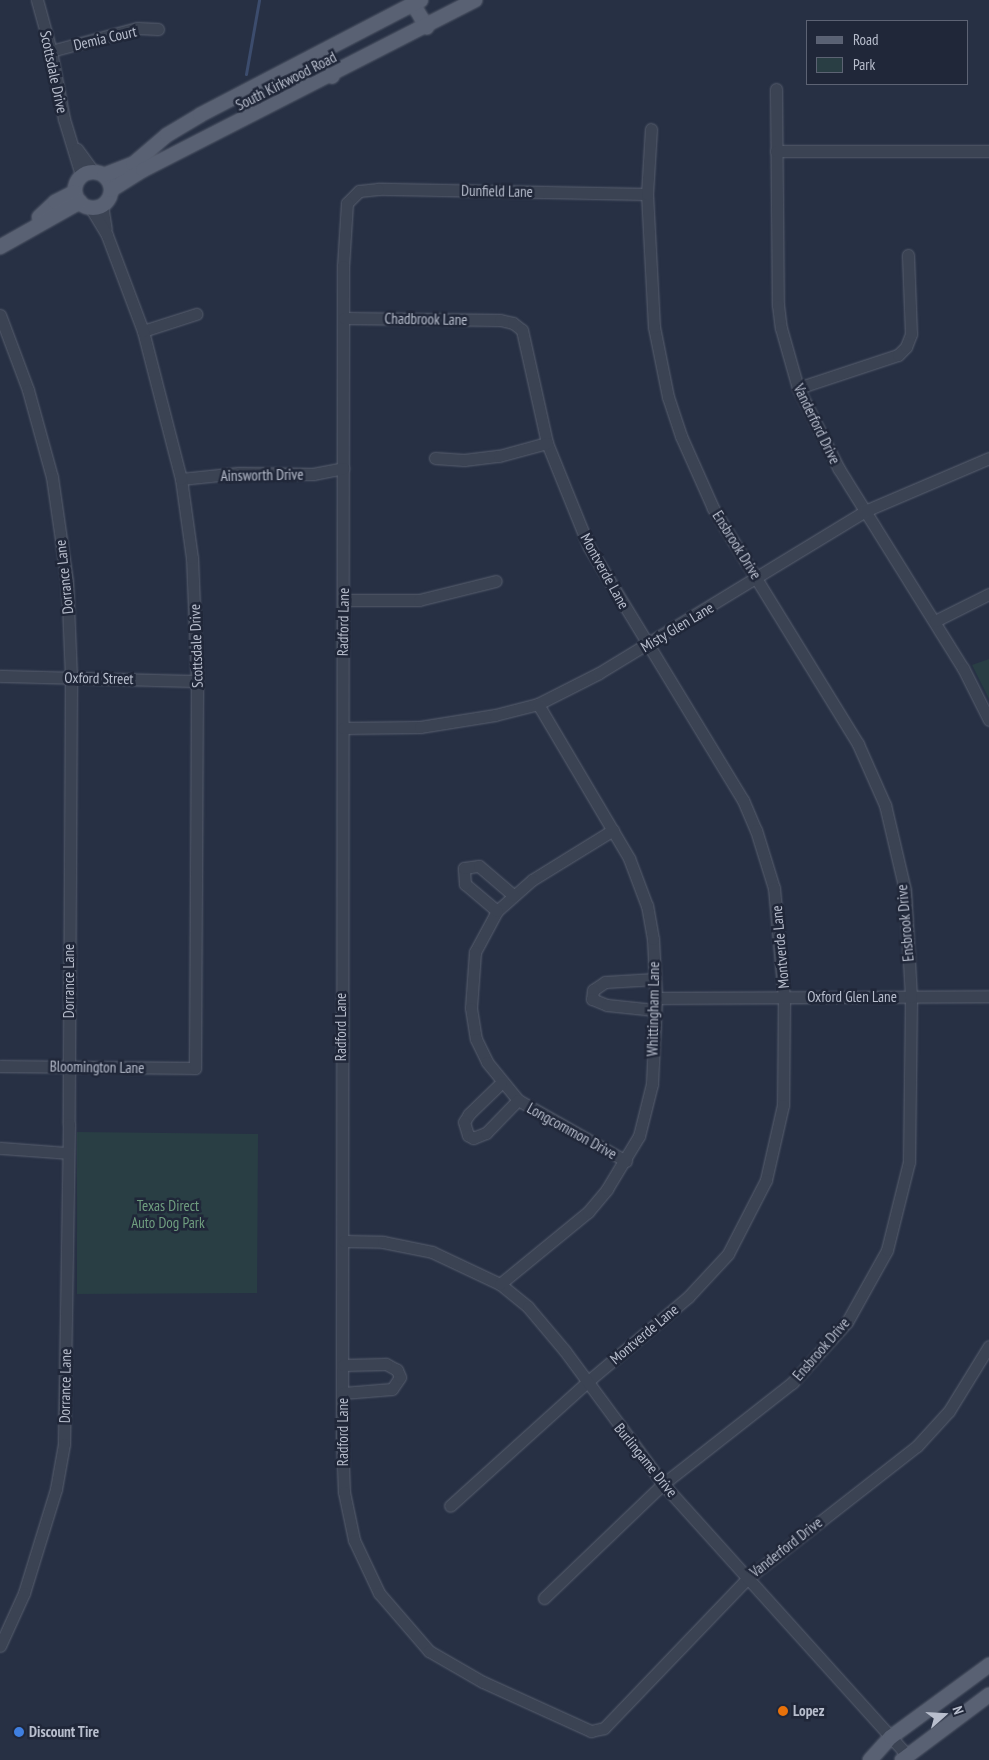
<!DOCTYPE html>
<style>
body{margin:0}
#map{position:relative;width:989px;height:1760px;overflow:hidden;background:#273044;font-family:"PT Sans Narrow",sans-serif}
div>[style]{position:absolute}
.green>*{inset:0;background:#293e44}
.stream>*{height:3px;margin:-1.5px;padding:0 1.5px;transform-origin:1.5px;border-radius:1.5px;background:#3c4c6d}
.roads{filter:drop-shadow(0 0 1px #596070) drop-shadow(0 0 1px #596070)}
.minor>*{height:11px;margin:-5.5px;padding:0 5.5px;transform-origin:5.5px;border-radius:5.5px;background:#3b4353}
.major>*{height:14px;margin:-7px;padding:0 7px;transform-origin:7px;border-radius:7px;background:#596173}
.major>.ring{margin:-7px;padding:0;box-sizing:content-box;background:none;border:14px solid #596173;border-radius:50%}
.dots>*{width:14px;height:14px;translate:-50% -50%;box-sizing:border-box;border:2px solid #202739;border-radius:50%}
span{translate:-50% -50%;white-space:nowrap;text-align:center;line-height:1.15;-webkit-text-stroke:5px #202739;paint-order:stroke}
.street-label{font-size:15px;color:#b8becd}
.park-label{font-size:15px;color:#6f9e7f}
.poi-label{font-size:15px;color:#b8becd;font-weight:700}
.left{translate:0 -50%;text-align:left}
.legend{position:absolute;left:806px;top:20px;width:162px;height:65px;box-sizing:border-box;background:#202739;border:1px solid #5d6374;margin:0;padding:6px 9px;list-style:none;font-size:15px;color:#b8becd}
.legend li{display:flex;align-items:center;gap:10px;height:25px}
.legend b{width:25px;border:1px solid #5d6374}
.north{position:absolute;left:919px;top:1690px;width:50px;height:50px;-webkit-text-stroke:4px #202739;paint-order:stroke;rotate:71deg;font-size:14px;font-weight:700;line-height:20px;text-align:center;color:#b8becd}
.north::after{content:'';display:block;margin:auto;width:18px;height:22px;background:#b8becd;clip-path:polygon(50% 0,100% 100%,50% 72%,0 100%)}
</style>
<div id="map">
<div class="green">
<div style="clip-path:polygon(989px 659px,989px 699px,972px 665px)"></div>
<div style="clip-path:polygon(77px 1132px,258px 1134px,257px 1293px,77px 1294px)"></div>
</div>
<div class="stream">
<div style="left:246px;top:74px;width:75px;rotate:-80deg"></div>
</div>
<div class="roads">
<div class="minor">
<div style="left:37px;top:0;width:53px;rotate:74.6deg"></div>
<div style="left:51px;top:51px;width:69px;rotate:79.2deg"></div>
<div style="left:64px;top:119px;width:59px;rotate:73.1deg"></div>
<div style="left:51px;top:51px;width:89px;rotate:-15deg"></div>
<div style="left:137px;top:28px;width:21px;rotate:3deg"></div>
<div style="left:776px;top:89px;width:216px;rotate:89.5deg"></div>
<div style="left:778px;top:305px;width:23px;rotate:83deg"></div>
<div style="left:781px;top:328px;width:62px;rotate:74.2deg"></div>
<div style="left:798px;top:388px;width:91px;rotate:63.2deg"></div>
<div style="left:839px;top:469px;width:234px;rotate:58.1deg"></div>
<div style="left:963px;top:668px;width:58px;rotate:63.4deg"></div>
<div style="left:77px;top:149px;width:27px;rotate:54deg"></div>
<div style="left:776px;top:151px;width:213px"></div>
<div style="left:647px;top:194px;width:269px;rotate:-178.9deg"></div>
<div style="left:378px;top:189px;width:19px;rotate:174deg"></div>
<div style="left:359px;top:191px;width:17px;rotate:135deg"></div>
<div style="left:347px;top:203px;width:63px;rotate:93.6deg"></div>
<div style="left:343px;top:266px;width:1174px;rotate:90.05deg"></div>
<div style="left:342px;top:1440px;width:52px;rotate:87.8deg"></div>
<div style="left:344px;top:1492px;width:49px;rotate:78.2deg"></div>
<div style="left:354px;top:1540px;width:59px;rotate:64.7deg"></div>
<div style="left:379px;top:1593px;width:77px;rotate:49.2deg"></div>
<div style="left:429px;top:1651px;width:62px;rotate:29.9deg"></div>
<div style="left:483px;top:1682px;width:119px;rotate:24.4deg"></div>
<div style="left:591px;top:1731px;width:13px;rotate:-13deg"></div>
<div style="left:604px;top:1728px;width:208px;rotate:-46.2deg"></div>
<div style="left:748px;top:1578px;width:214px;rotate:-38deg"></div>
<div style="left:917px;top:1446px;width:47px;rotate:-47.6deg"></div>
<div style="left:949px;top:1411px;width:76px;rotate:-58.4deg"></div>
<div style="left:102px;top:205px;width:24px;rotate:81deg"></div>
<div style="left:0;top:315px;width:80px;rotate:69.5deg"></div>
<div style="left:28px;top:390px;width:90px;rotate:74.6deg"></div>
<div style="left:52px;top:477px;width:105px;rotate:81.8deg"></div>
<div style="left:67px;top:581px;width:97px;rotate:87.6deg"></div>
<div style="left:71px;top:678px;width:446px;rotate:90.3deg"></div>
<div style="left:69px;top:1124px;width:320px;rotate:90.9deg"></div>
<div style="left:64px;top:1444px;width:46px;rotate:100.1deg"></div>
<div style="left:56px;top:1489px;width:109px;rotate:107.1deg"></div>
<div style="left:24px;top:1593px;width:58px;rotate:114.4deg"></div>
<div style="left:344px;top:318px;width:156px;rotate:0.7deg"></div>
<div style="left:500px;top:320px;width:13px;rotate:13deg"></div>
<div style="left:513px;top:323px;width:11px;rotate:38deg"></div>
<div style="left:522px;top:330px;width:116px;rotate:77.5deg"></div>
<div style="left:547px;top:443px;width:112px;rotate:68deg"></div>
<div style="left:589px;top:547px;width:296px;rotate:58.7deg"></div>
<div style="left:743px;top:800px;width:33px;rotate:67deg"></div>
<div style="left:756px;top:830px;width:61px;rotate:72.8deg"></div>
<div style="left:774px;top:888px;width:109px;rotate:84.8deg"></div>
<div style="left:784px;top:997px;width:108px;rotate:90.5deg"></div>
<div style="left:783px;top:1105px;width:77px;rotate:102.8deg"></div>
<div style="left:766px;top:1180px;width:83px;rotate:117.2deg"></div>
<div style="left:728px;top:1254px;width:59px;rotate:132.9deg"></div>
<div style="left:688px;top:1297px;width:133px;rotate:139.9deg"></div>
<div style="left:586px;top:1383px;width:183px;rotate:137.9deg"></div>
<div style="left:143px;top:331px;width:56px;rotate:-17.8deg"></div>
<div style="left:798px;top:388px;width:105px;rotate:-18.3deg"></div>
<div style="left:898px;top:355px;width:11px;rotate:-45deg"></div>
<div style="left:906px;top:347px;width:14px;rotate:-69deg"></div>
<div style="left:911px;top:334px;width:79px;rotate:-92.2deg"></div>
<div style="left:435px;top:458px;width:29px;rotate:4deg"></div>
<div style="left:464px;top:460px;width:35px;rotate:-7deg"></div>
<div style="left:499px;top:456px;width:50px;rotate:-15.2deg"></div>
<div style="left:181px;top:479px;width:58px;rotate:-5.9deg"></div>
<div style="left:239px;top:473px;width:74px;rotate:0.8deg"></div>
<div style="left:313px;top:474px;width:31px;rotate:-11deg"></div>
<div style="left:344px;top:600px;width:75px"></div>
<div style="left:419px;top:600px;width:79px;rotate:-13.9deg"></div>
<div style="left:935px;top:621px;width:60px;rotate:-26.6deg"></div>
<div style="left:0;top:676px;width:197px;rotate:1.5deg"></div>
<div style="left:343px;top:728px;width:77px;rotate:-0.7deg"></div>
<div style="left:420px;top:727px;width:76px;rotate:-9.1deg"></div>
<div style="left:495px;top:715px;width:44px;rotate:-14.3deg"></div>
<div style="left:538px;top:704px;width:68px;rotate:-26.9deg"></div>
<div style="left:599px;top:673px;width:311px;rotate:-31.3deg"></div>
<div style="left:865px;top:511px;width:135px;rotate:-23.1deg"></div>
<div style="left:613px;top:830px;width:95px;rotate:148.3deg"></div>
<div style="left:532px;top:880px;width:47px;rotate:138.5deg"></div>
<div style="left:497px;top:911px;width:47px;rotate:118.2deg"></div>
<div style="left:475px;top:952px;width:56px;rotate:94.1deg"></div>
<div style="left:471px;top:1008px;width:31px;rotate:81deg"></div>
<div style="left:476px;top:1039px;width:25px;rotate:64deg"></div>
<div style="left:487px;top:1062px;width:49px;rotate:50.8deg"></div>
<div style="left:518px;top:1100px;width:124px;rotate:29.5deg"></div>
<div style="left:497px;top:911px;width:42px;rotate:-139.8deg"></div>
<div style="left:465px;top:884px;width:16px;rotate:-94deg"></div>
<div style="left:464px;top:868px;width:15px;rotate:-8deg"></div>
<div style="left:479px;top:866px;width:45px;rotate:40.5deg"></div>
<div style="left:655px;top:979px;width:50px;rotate:176.6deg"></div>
<div style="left:605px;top:982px;width:14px;rotate:146deg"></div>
<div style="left:593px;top:990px;width:9px;rotate:96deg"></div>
<div style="left:592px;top:999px;width:16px;rotate:22deg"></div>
<div style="left:607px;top:1005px;width:48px;rotate:5.9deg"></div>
<div style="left:656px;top:998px;width:333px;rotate:-0.3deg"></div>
<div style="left:0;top:1066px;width:195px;rotate:0.6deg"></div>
<div style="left:195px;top:1068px;width:387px;rotate:-89.7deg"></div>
<div style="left:197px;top:681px;width:123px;rotate:-92.3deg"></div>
<div style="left:192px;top:558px;width:80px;rotate:-97.9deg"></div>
<div style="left:181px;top:479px;width:153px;rotate:-104.4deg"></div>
<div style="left:143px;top:331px;width:103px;rotate:-110.6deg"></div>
<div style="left:107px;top:235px;width:31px;rotate:-121deg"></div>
<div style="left:501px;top:1083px;width:45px;rotate:135.9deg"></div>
<div style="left:469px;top:1114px;width:9px;rotate:122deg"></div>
<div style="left:464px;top:1122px;width:14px;rotate:73deg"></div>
<div style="left:468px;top:1135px;width:6px;rotate:31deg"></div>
<div style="left:473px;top:1138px;width:14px;rotate:-21deg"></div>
<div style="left:486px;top:1133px;width:46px;rotate:-45.9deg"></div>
<div style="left:0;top:1148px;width:68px;rotate:4.2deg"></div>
<div style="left:344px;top:1241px;width:39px;rotate:1deg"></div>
<div style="left:383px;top:1242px;width:50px;rotate:11.5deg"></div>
<div style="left:432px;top:1252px;width:75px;rotate:25.2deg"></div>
<div style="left:500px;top:1284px;width:36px;rotate:39deg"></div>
<div style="left:528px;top:1307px;width:57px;rotate:49.9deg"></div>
<div style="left:565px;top:1351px;width:165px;rotate:53.6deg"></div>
<div style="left:663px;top:1484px;width:365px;rotate:48deg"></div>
<div style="left:500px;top:1284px;width:114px;rotate:-39.3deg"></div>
<div style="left:588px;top:1212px;width:30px;rotate:-50deg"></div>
<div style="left:607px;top:1189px;width:62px;rotate:-58.9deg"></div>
<div style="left:639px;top:1136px;width:54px;rotate:-76deg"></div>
<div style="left:652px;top:1084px;width:86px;rotate:-87.3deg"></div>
<div style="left:656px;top:998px;width:59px;rotate:-92.9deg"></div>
<div style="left:653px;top:939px;width:34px;rotate:-100deg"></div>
<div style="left:647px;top:906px;width:51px;rotate:-110.6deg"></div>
<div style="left:629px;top:858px;width:179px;rotate:-120.6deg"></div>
<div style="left:343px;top:1393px;width:49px;rotate:-4.7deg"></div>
<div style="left:392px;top:1389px;width:14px;rotate:-56deg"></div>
<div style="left:400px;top:1377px;width:8px;rotate:-113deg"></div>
<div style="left:397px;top:1370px;width:13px;rotate:-151deg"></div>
<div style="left:386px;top:1364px;width:43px;rotate:178.7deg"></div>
<div style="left:544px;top:1598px;width:165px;rotate:-43.8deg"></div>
<div style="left:663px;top:1484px;width:164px;rotate:-38.1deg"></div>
<div style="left:792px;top:1383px;width:82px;rotate:-48deg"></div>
<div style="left:847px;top:1322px;width:82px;rotate:-60.9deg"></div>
<div style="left:887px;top:1250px;width:91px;rotate:-76deg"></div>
<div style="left:909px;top:1162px;width:165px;rotate:-89.3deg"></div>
<div style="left:911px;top:997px;width:107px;rotate:-93.2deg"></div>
<div style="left:905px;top:890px;width:87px;rotate:-103.2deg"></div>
<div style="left:885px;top:805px;width:67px;rotate:-113.9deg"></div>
<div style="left:858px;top:744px;width:277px;rotate:-121.6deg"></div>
<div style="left:713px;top:508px;width:79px;rotate:-114deg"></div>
<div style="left:681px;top:436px;width:41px;rotate:-108.4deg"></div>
<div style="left:668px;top:397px;width:71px;rotate:-101.3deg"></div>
<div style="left:654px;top:327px;width:133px;rotate:-93deg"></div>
<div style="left:647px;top:194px;width:65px;rotate:-86.5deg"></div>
</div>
<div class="major">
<div style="left:413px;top:4px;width:27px;rotate:59deg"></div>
<div style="left:323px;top:51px;width:27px;rotate:70deg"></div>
<div class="ring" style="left:75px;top:172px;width:22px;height:22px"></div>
<div style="left:104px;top:175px;width:31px;rotate:-21deg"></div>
<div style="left:133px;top:164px;width:45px;rotate:-40.5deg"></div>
<div style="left:167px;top:135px;width:39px;rotate:-31deg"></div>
<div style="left:200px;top:115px;width:249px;rotate:-27.5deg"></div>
<div style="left:111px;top:190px;width:38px;rotate:-32deg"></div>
<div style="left:143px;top:170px;width:373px;rotate:-27.1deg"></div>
<div style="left:39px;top:217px;width:22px;rotate:-43deg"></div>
<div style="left:55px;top:202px;width:22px;rotate:-27deg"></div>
<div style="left:0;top:247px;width:92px;rotate:-29.4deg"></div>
<div style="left:870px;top:1760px;width:31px;rotate:-48deg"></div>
<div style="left:891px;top:1737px;width:122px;rotate:-36.3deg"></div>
<div style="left:902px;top:1760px;width:109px;rotate:-36.8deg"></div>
</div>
</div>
<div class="dots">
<div style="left:783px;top:1711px;background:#e8710a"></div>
<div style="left:19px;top:1732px;background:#3f7fe0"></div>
</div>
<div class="street-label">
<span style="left:105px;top:38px;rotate:-13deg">Demia Court</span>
<span style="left:54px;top:72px;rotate:78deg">Scottsdale Drive</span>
<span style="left:286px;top:81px;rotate:-27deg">South Kirkwood Road</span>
<span style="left:497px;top:191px;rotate:1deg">Dunfield Lane</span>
<span style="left:426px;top:319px;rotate:1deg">Chadbrook Lane</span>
<span style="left:817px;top:424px;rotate:64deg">Vanderford Drive</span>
<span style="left:262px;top:475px;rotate:-1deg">Ainsworth Drive</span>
<span style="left:737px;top:545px;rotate:58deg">Ensbrook Drive</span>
<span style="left:605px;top:571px;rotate:61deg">Montverde Lane</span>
<span style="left:64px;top:577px;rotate:-96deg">Dorrance Lane</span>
<span style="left:343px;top:622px;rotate:-89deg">Radford Lane</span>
<span style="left:677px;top:627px;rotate:-31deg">Misty Glen Lane</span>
<span style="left:196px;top:646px;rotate:-92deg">Scottsdale Drive</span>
<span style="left:99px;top:678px;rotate:1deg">Oxford Street</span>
<span style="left:905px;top:923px;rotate:-95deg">Ensbrook Drive</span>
<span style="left:780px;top:947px;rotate:-95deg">Montverde Lane</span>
<span style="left:69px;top:981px;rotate:-90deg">Dorrance Lane</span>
<span style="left:852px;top:997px">Oxford Glen Lane</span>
<span style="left:653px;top:1009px;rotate:-89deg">Whittingham Lane</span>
<span style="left:341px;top:1027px;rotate:-90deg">Radford Lane</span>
<span style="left:97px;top:1067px;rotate:1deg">Bloomington Lane</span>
<span style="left:572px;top:1131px;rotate:29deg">Longcommon Drive</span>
<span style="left:644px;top:1334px;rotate:-40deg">Montverde Lane</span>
<span style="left:821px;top:1349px;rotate:-49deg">Ensbrook Drive</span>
<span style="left:65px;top:1386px;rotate:-89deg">Dorrance Lane</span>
<span style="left:343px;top:1432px;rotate:-90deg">Radford Lane</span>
<span style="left:646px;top:1460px;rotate:51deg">Burlingame Drive</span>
<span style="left:786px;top:1547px;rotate:-38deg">Vanderford Drive</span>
</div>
<div class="park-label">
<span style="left:168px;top:1214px">Texas Direct<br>Auto Dog Park</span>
</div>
<div class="poi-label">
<span class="left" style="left:793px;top:1711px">Lopez</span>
<span class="left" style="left:29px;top:1732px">Discount Tire</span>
</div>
<ul class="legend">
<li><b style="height:6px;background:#596173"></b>Road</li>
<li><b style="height:14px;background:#293e44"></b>Park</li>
</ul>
<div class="north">N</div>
</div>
